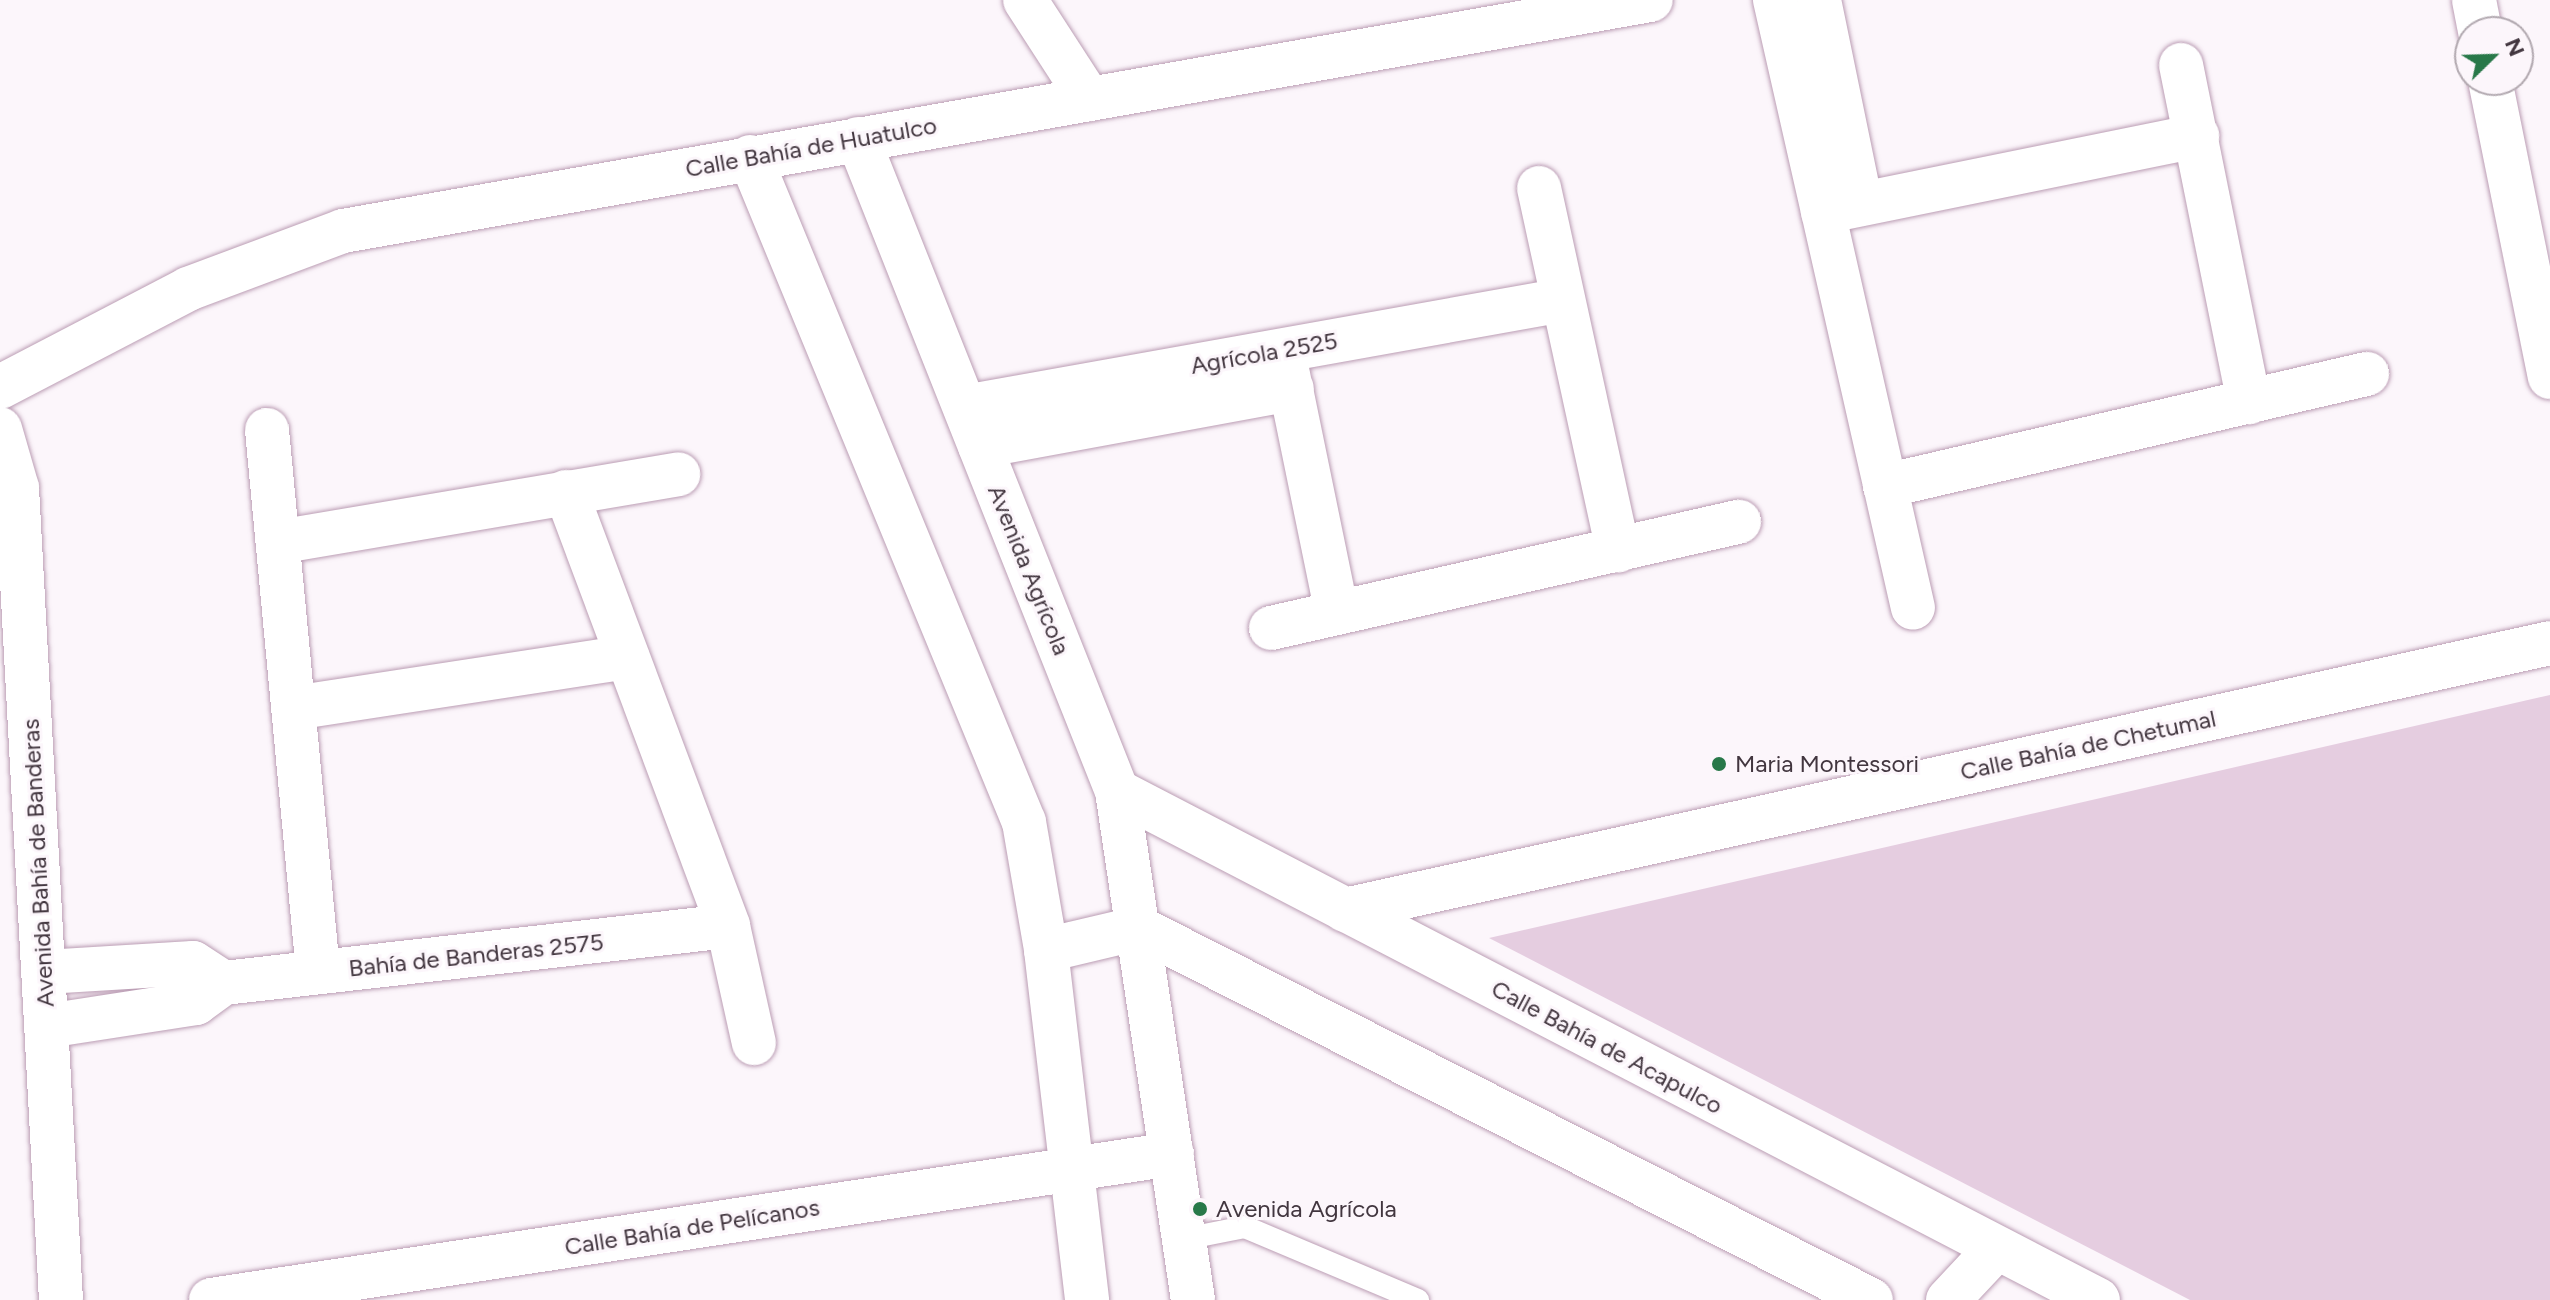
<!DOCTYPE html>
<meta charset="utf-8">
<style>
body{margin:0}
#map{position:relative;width:2550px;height:1300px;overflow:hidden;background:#fcf6fb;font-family:Figtree,sans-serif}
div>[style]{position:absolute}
.green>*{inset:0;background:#e5cde0}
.roads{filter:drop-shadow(0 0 2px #bb9db4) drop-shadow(0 0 2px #bb9db4)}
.lane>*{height:22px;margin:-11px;padding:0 11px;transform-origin:11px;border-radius:11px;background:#fff}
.street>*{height:44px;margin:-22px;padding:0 22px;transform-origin:22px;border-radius:22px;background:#fff}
.secondary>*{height:44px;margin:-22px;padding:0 22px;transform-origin:22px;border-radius:22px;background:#fff}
.dots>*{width:22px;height:22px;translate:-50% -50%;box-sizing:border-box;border:4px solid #fcf6fb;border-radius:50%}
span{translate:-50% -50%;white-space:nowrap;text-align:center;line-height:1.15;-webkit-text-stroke:6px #fcf6fb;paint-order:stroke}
.street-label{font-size:24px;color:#42363f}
.poi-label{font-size:24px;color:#42363f}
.left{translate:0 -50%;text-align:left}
.north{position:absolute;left:2454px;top:16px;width:80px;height:80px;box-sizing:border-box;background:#fcf6fb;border:2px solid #b2a9b0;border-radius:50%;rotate:67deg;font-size:22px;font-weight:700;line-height:32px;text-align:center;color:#42363f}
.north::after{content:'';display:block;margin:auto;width:28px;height:36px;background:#287849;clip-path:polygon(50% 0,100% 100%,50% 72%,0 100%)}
</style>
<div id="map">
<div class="green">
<div style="clip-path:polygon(2550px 695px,2550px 1300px,2190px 1300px,1489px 938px)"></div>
</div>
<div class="roads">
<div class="lane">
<div style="left:1184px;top:1239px;width:62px;rotate:-11.1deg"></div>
<div style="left:1245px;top:1227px;width:188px;rotate:22.9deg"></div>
</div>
<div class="street">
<div style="left:1025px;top:0;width:118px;rotate:57.1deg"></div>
<div style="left:1775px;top:0;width:623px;rotate:77.21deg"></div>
<div style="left:1819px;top:0;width:208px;rotate:78.4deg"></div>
<div style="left:2474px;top:0;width:33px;rotate:79deg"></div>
<div style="left:2181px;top:65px;width:344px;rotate:78.6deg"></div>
<div style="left:2490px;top:80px;width:303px;rotate:78.6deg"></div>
<div style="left:858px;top:139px;width:702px;rotate:68.34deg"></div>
<div style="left:1117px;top:791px;width:515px;rotate:81.51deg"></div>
<div style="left:750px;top:157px;width:719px;rotate:67.61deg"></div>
<div style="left:1024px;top:822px;width:130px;rotate:80.2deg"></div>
<div style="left:1046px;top:950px;width:352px;rotate:83.3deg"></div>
<div style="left:1539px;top:188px;width:371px;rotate:77.7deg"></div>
<div style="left:1823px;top:212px;width:382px;rotate:-11.5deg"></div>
<div style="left:1285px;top:360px;width:258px;rotate:78.4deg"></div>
<div style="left:965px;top:407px;width:607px;rotate:-10.14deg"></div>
<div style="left:0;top:429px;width:61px;rotate:73.9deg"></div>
<div style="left:17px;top:488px;width:813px;rotate:86.9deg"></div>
<div style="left:267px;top:430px;width:544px;rotate:84.62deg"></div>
<div style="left:980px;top:446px;width:317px;rotate:-10.4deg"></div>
<div style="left:1885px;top:486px;width:495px;rotate:-13.1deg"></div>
<div style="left:566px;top:492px;width:463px;rotate:69.5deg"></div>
<div style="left:728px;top:926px;width:120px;rotate:77.5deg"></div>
<div style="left:278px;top:542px;width:406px;rotate:-9.6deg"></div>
<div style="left:1271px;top:628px;width:480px;rotate:-12.8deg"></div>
<div style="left:294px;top:708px;width:337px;rotate:-8.7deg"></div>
<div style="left:1117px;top:791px;width:1105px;rotate:27.42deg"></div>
<div style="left:1345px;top:910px;width:1234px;rotate:-12.49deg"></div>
<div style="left:1046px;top:950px;width:96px;rotate:-13.3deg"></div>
<div style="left:1139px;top:928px;width:821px;rotate:26.94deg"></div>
<div style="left:45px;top:972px;width:148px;rotate:-3.5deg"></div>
<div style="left:193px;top:963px;width:37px;rotate:33deg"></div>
<div style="left:47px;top:1026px;width:151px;rotate:-8.8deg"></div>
<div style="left:196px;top:1003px;width:34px;rotate:-36deg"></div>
<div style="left:224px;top:983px;width:507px;rotate:-6.45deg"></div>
<div style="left:211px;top:1300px;width:972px;rotate:-8.64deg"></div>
<div style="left:1948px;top:1300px;width:67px;rotate:-46.8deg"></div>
</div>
<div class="secondary">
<div style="left:0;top:387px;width:212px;rotate:-27.5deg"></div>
<div style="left:188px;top:289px;width:165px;rotate:-20.5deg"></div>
<div style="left:343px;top:231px;width:1328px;rotate:-10.02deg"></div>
</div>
</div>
<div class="dots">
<div style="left:1719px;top:764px;background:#287849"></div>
<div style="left:1200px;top:1209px;background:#287849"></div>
</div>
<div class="street-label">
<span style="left:811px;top:147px;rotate:-10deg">Calle Bahía de Huatulco</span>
<span style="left:1264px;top:353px;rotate:-10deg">Agrícola 2525</span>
<span style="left:1029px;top:570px;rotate:68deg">Avenida Agrícola</span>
<span style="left:2088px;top:745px;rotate:-12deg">Calle Bahía de Chetumal</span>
<span style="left:38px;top:863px;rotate:-93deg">Avenida Bahía de Banderas</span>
<span style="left:476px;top:955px;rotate:-6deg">Bahía de Banderas 2575</span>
<span style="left:1607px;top:1047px;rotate:28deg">Calle Bahía de Acapulco</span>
<span style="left:692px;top:1227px;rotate:-9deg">Calle Bahía de Pelícanos</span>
</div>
<div class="poi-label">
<span class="left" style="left:1735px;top:764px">Maria Montessori</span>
<span class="left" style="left:1216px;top:1209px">Avenida Agrícola</span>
</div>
<div class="north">N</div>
</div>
